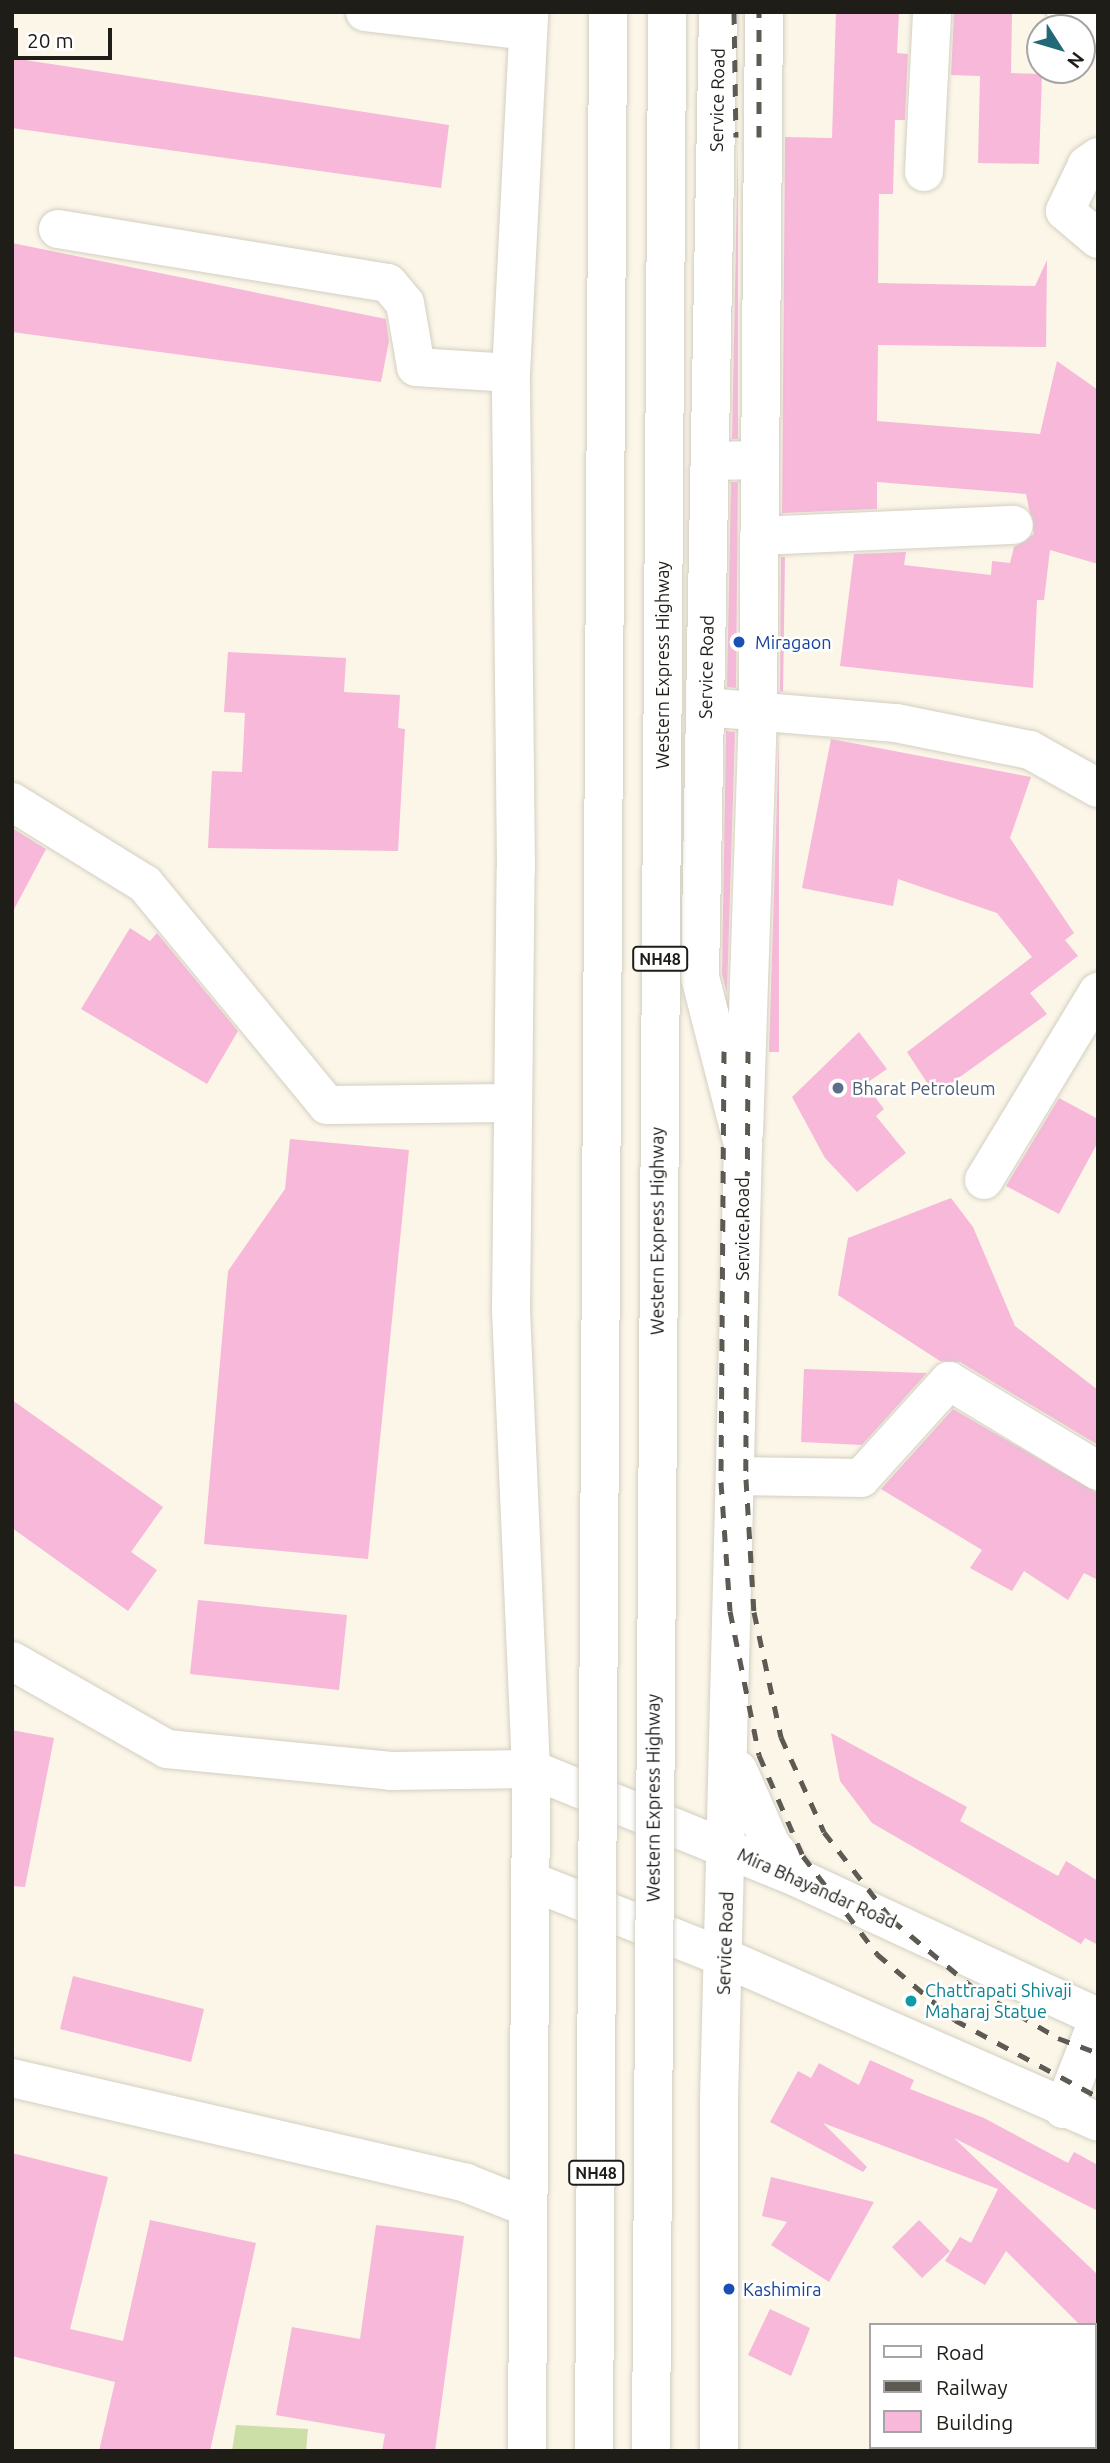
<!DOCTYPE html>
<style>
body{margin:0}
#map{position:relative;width:1110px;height:2463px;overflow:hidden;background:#fbf6e8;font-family:Ubuntu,sans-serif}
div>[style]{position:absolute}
.green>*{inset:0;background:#ccdfa6}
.building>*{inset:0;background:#f7b8da}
.roads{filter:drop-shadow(0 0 2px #d3cfc1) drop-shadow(0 0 2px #d3cfc1)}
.minor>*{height:38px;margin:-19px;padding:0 19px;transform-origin:19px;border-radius:19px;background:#fff}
.major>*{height:38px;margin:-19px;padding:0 19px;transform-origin:19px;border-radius:19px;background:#fff}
.rail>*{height:5px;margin-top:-2.5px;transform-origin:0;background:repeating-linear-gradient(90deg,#5d5a53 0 12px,transparent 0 24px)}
.bridges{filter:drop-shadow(0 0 2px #d3cfc1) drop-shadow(0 0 2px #d3cfc1)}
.highway-bridge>*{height:38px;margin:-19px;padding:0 19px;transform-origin:19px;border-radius:19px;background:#fff}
.dots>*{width:19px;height:19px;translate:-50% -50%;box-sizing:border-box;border:4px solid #fff;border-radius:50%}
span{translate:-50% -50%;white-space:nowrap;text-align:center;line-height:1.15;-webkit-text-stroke:5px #fff;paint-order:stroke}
.shield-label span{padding:2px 5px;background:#fff;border:2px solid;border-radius:5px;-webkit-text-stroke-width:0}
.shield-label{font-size:16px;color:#1f1d18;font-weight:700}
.street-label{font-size:18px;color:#1f1d18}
.transit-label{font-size:18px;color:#164399}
.left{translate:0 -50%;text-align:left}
.service-label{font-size:18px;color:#4e5e75}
.culture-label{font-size:18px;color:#0d838f}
.frame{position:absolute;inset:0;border:14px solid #1f1d18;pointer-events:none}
.legend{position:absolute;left:869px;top:2323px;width:228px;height:126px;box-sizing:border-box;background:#fff;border:2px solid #a5a5a3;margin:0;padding:9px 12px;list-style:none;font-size:21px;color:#1f1d18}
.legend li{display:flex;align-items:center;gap:14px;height:35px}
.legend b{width:35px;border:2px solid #a5a5a3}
.north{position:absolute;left:1026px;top:14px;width:70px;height:70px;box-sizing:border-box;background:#fff;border:2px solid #a5a5a3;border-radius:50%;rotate:127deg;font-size:19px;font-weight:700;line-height:28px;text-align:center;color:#1f1d18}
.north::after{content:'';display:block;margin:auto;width:24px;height:32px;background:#216977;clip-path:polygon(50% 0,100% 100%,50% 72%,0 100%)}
.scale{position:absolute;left:14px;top:28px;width:98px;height:32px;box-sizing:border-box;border:4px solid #1f1d18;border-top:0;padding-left:9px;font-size:21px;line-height:24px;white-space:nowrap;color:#1f1d18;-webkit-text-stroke:5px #fff;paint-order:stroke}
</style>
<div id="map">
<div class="green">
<div style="clip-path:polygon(236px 2425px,308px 2429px,306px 2451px,232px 2451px)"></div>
</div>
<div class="building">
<div style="clip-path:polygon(836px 12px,899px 12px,897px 53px,908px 54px,905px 120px,895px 120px,893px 194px,879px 194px,878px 283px,1035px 286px,1047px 260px,1046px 347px,878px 345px,877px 421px,1040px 434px,1057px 361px,1098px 390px,1098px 564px,1050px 550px,1044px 600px,1037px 600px,1033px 688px,840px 666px,854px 554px,906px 552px,904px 565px,991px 575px,992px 561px,1010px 563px,1014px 547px,1034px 534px,1026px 494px,877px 482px,877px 509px,782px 513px,785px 137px,832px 138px)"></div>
<div style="clip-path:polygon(954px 12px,1012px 14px,1011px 73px,1042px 74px,1039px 164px,978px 163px,980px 76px,951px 75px)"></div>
<div style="clip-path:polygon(12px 58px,449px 125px,441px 188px,12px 128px)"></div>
<div style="clip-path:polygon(738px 137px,738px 439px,732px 439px)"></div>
<div style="clip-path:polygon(12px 243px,386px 319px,389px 341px,381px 382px,12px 332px)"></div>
<div style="clip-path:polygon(731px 482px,738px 482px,736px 688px,727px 687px)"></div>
<div style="clip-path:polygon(781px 557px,785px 557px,783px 692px,780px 691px)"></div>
<div style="clip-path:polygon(228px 652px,346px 658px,344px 692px,400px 695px,398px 728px,405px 729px,398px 851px,208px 848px,212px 771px,242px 772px,245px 713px,224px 712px)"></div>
<div style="clip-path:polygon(726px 731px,735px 732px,727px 993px,722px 974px)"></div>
<div style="clip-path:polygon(779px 735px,779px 1052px,769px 1052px)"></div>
<div style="clip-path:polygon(831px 739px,1031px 777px,1010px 838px,1074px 933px,1065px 940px,1078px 956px,1030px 993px,1047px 1014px,935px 1095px,907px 1052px,1032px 957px,997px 913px,898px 879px,893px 906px,802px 888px)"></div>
<div style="clip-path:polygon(12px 828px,46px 849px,12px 913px)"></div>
<div style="clip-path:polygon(130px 928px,150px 941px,157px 933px,238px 1031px,207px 1084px,81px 1009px)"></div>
<div style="clip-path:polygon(859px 1032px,887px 1069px,865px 1084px,884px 1109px,876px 1116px,906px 1153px,857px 1192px,825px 1158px,792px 1097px)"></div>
<div style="clip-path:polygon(1059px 1098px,1098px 1119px,1098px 1142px,1059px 1214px,1006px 1186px)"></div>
<div style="clip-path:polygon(290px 1139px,409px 1150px,368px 1559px,204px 1544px,228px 1271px,285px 1189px)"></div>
<div style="clip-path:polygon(951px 1198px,973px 1227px,1015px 1326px,1098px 1390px,1098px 1445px,960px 1362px,940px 1361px,838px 1295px,848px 1238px)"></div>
<div style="clip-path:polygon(804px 1369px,927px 1373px,862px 1445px,801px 1442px)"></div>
<div style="clip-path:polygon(12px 1400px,163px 1507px,131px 1552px,157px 1570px,128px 1611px,12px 1528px)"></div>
<div style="clip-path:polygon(953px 1409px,1098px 1493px,1098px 1580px,1084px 1573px,1068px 1600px,1024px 1571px,1012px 1591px,970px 1568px,982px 1550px,881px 1489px)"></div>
<div style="clip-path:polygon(198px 1600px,347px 1615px,339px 1690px,190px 1674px)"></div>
<div style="clip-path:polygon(12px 1730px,54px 1738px,25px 1887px,12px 1886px)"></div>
<div style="clip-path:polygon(831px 1733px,967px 1807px,960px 1821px,1058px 1876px,1066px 1861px,1098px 1881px,1098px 1945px,1085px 1938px,1081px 1944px,872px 1823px,840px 1781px)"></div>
<div style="clip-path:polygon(73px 1976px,204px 2009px,191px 2062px,60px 2029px)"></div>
<div style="clip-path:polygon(870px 2060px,914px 2080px,910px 2089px,984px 2118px,1068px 2163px,1074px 2152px,1098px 2165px,1098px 2211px,954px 2138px,1098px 2275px,1098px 2325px,1080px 2325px,1006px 2251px,985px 2285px,945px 2261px,960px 2237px,971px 2243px,998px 2189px,823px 2123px,867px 2167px,863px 2172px,770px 2122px,798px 2071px,811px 2078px,819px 2063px,859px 2085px)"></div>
<div style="clip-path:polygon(12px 2153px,108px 2177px,70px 2329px,123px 2341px,150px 2220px,256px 2243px,210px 2451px,99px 2451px,115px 2382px,12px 2356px)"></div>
<div style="clip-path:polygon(771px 2177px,874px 2202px,829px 2282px,771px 2245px,787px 2222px,762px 2216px)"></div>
<div style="clip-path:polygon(919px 2220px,950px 2251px,922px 2278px,892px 2247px)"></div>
<div style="clip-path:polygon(376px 2225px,464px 2236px,435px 2451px,382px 2451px,385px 2434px,276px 2415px,292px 2327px,360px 2339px)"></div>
<div style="clip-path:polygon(770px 2309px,810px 2328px,791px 2376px,748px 2355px)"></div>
</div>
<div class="roads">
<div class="minor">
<div style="left:365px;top:12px;width:164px;rotate:6.6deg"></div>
<div style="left:1066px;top:12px;width:35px;rotate:24deg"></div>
<div style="left:1098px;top:157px;width:14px;rotate:144deg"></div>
<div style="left:1087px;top:165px;width:51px;rotate:115.6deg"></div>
<div style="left:1065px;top:211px;width:43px;rotate:40.3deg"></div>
<div style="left:924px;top:172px;width:160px;rotate:-87.1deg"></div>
<div style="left:58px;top:229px;width:334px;rotate:9.3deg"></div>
<div style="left:388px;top:283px;width:26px;rotate:50deg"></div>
<div style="left:405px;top:303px;width:65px;rotate:80.2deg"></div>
<div style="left:416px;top:367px;width:95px;rotate:3.6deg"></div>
<div style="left:759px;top:536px;width:255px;rotate:-2.5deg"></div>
<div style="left:705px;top:707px;width:192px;rotate:4.8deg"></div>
<div style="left:896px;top:723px;width:137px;rotate:11.4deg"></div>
<div style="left:1030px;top:750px;width:78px;rotate:29.2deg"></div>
<div style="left:12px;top:802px;width:156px;rotate:31.7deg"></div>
<div style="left:145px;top:884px;width:286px;rotate:50.5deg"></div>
<div style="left:327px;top:1105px;width:185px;rotate:-0.6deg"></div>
<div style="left:744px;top:1133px;width:422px;rotate:-88.1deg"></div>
<div style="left:758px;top:711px;width:699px;rotate:-89.51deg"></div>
<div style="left:984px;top:1180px;width:220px;rotate:-58.8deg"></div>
<div style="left:737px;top:1476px;width:124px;rotate:0.9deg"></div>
<div style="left:861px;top:1478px;width:131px;rotate:-47.8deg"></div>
<div style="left:949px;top:1381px;width:174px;rotate:31.1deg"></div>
<div style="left:12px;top:1661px;width:178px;rotate:29.6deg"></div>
<div style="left:167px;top:1749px;width:225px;rotate:5.6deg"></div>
<div style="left:391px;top:1771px;width:140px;rotate:-0.8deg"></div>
<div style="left:12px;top:2078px;width:466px;rotate:13deg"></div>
<div style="left:466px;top:2183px;width:62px;rotate:21.6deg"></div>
</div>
<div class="major">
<div style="left:718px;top:12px;width:965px;rotate:91.07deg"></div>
<div style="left:700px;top:977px;width:173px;rotate:75.6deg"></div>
<div style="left:743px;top:1145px;width:952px;rotate:91.44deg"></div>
<div style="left:719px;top:2097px;width:354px;rotate:90deg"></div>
<div style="left:710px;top:461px;width:50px;rotate:-1.1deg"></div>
<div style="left:531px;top:1769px;width:288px;rotate:22.2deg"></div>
<div style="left:798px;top:1878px;width:331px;rotate:24.9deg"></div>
<div style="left:738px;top:1770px;width:82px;rotate:66.3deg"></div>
<div style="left:771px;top:1845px;width:40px;rotate:51deg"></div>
<div style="left:530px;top:1881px;width:210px;rotate:21.5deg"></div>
<div style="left:725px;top:1958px;width:407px;rotate:23.7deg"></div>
<div style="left:1063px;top:2109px;width:96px;rotate:-68.5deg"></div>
<div style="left:527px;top:2451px;width:682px;rotate:-89.66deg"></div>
<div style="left:531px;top:1769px;width:458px;rotate:-92.5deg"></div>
<div style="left:511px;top:1311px;width:441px;rotate:-89.4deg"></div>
<div style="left:516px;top:870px;width:497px;rotate:-90.6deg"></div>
<div style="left:511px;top:373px;width:361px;rotate:-87.1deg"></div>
</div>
</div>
<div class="rail">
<div style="left:734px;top:12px;width:125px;rotate:89.1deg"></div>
<div style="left:759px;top:137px;width:125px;rotate:-90deg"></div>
<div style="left:724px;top:1051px;width:431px;rotate:90.4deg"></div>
<div style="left:721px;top:1482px;width:129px;rotate:86deg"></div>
<div style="left:730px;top:1611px;width:147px;rotate:78.6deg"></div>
<div style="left:759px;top:1755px;width:110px;rotate:66.5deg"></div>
<div style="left:803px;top:1856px;width:123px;rotate:52.9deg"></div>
<div style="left:877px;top:1954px;width:102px;rotate:40.2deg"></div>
<div style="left:955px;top:2020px;width:162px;rotate:28.3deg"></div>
<div style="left:748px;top:1051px;width:428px;rotate:90.3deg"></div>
<div style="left:746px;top:1479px;width:133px;rotate:86.6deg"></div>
<div style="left:754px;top:1612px;width:128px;rotate:77.8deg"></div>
<div style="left:781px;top:1737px;width:104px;rotate:65.6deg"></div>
<div style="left:824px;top:1832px;width:111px;rotate:52.3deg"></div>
<div style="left:892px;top:1920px;width:109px;rotate:39.8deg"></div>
<div style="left:976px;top:1990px;width:95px;rotate:30.3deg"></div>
<div style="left:1058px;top:2038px;width:43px;rotate:20.6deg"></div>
</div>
<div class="bridges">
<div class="highway-bridge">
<div style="left:594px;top:2451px;width:2439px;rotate:-89.67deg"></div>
<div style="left:651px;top:2451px;width:2439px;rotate:-89.62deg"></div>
</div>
</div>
<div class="dots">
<div style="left:739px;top:642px;background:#1a4fb4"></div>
<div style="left:838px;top:1088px;background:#5c6f8a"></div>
<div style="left:911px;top:2001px;background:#0f9aa8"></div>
<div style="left:729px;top:2289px;background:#1a4fb4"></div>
</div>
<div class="shield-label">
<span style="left:660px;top:959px">NH48</span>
<span style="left:596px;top:2173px">NH48</span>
</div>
<div class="street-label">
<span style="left:717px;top:100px;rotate:-89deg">Service Road</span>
<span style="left:662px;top:665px;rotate:-90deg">Western Express Highway</span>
<span style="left:706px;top:667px;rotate:-89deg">Service Road</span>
<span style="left:742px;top:1229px;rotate:-90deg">Service Road</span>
<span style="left:657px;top:1231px;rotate:-90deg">Western Express Highway</span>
<span style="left:653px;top:1798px;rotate:-90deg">Western Express Highway</span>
<span style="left:817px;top:1888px;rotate:24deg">Mira Bhayandar Road</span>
<span style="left:725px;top:1943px;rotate:-88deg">Service Road</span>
</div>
<div class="transit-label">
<span class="left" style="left:755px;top:642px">Miragaon</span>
<span class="left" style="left:743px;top:2289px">Kashimira</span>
</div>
<div class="service-label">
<span class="left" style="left:852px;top:1088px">Bharat Petroleum</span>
</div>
<div class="culture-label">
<span class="left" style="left:925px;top:2001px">Chattrapati Shivaji<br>Maharaj Statue</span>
</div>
<div class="frame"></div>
<ul class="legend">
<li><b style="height:9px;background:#fff"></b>Road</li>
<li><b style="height:9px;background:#5d5a53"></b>Railway</li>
<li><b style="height:19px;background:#f7b8da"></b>Building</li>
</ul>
<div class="north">N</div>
<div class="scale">20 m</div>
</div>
